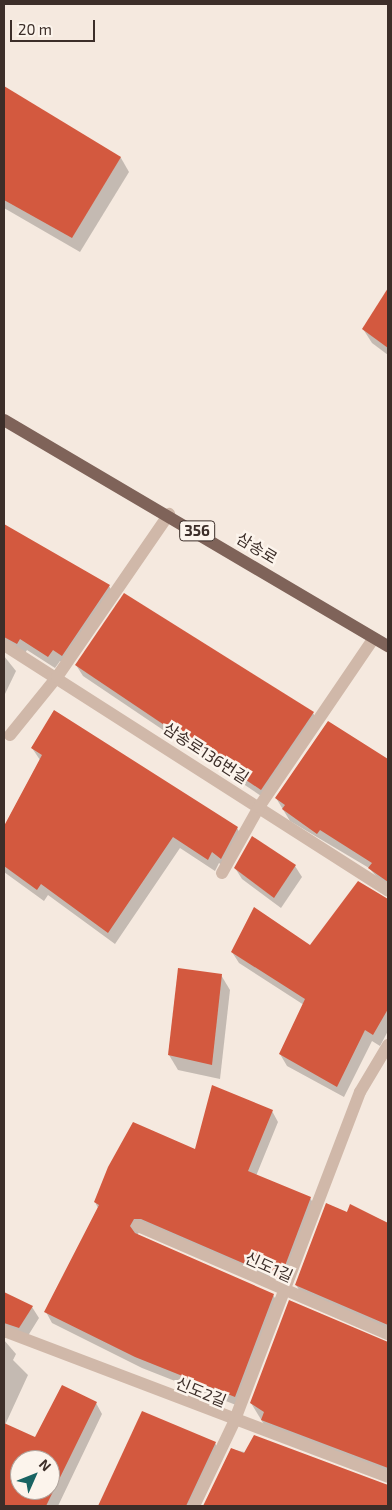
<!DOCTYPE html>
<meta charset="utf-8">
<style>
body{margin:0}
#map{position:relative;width:392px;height:1510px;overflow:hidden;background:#f5e9df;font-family:"Exo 2","Noto Sans KR",sans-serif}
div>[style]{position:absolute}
.shadow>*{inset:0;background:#0003}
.building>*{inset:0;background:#d3593f}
.street>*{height:12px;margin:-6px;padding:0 6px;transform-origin:6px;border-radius:6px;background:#d0b8a9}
.primary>*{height:12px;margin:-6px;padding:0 6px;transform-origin:6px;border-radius:6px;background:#7f6359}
span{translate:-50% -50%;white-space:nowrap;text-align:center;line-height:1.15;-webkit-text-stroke:5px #fcf4ec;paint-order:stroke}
.shield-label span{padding:1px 4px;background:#fcf4ec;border:1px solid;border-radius:4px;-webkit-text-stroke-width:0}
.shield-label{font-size:15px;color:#3c2e29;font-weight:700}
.street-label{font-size:16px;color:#3c2e29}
.frame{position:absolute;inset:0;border:5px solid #3c2e29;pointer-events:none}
.north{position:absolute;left:10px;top:1450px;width:50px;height:50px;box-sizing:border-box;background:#fcf4ec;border:1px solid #afa59e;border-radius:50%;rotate:46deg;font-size:14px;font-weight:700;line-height:20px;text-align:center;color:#3c2e29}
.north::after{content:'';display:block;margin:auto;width:18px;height:22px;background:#196362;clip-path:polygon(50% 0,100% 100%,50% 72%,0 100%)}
.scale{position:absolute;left:10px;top:20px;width:85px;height:22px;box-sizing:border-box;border:2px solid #3c2e29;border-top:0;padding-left:6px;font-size:15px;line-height:18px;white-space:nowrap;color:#3c2e29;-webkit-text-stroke:4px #fcf4ec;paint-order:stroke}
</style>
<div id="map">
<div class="shadow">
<div style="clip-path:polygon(4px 88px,121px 158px,129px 172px,80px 252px,4px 208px)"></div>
<div style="clip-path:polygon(388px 291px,388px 355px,372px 343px,363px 329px)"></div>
<div style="clip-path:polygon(4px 525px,109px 586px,116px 598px,69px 667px,60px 661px,55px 668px,27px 650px,24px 655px,4px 652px)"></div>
<div style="clip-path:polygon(4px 656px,16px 671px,4px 696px)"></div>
<div style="clip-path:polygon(76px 665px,313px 713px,319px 724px,267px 800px,83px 676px)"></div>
<div style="clip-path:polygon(54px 712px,237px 828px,244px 840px,228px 870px,219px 863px,215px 871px,180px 848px,115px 944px,48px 895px,44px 901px,4px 872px,4px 827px,40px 760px,32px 748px)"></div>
<div style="clip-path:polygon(328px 722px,388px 761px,388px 890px,369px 868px,290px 821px,276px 798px)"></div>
<div style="clip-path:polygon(252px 838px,295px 866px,302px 877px,281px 908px,242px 879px,235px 868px)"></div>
<div style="clip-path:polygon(387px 901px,388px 1031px,380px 1046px,372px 1041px,344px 1097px,287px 1066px,280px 1054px,304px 1005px,239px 963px,232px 952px,311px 946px)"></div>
<div style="clip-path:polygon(221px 975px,230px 990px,220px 1079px,178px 1070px,169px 1055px)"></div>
<div style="clip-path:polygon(272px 1111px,278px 1122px,256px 1176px,310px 1198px,317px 1209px,286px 1289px,140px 1230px,137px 1236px,273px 1295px,280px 1306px,241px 1407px,142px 1368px,52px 1323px,46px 1312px,98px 1208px,95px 1202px)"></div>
<div style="clip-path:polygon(351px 1206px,388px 1223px,388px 1333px,303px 1296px,296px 1285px)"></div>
<div style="clip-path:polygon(7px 1295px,32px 1307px,39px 1318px,26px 1339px,10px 1334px,4px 1339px)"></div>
<div style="clip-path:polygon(evenodd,4px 1340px,16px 1354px,13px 1360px,28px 1375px,5px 1425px,35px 1438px,96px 1403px,102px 1414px,58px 1506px,4px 1506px,4px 1340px,20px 1460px,50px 1460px,50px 1490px,20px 1490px,20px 1460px)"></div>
<div style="clip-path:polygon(388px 1341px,388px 1476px,268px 1431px,251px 1403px)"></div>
<div style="clip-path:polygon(143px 1413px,215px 1443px,221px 1454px,196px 1506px,100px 1506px)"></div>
<div style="clip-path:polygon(231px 1449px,388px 1485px,388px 1506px,204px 1506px)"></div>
</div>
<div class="building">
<div style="clip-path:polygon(4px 86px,121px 157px,72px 238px,4px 200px)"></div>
<div style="clip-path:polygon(388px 288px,388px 348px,362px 329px)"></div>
<div style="clip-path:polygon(4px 524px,110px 585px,62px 656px,53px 650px,48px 657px,20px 639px,17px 644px,4px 637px)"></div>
<div style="clip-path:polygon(124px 593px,314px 712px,261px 790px,75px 665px)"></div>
<div style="clip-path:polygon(54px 710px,238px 827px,221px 859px,212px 852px,208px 860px,173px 837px,108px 933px,41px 884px,37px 890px,4px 866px,4px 826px,42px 755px,31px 748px)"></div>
<div style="clip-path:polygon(328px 721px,388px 759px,388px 882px,368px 868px,372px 863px,320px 830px,317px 834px,282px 809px,285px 805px,275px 798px)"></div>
<div style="clip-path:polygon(252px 836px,296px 865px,274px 898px,234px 868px)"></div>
<div style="clip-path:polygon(358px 881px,388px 899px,388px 1009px,373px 1035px,365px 1030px,337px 1087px,279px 1054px,305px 999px,231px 952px,254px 907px,310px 945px)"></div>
<div style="clip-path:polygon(178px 968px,222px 974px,212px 1065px,168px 1055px)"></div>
<div style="clip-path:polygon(212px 1085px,273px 1110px,248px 1171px,311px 1197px,280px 1279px,141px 1219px,134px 1219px,130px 1226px,135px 1233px,274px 1294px,235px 1397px,135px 1357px,44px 1312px,99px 1205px,94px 1202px,108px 1167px,133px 1122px,195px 1149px)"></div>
<div style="clip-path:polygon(326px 1203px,347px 1212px,350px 1204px,388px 1223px,388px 1325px,295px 1285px)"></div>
<div style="clip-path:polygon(4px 1292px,33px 1306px,19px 1328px,4px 1323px)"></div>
<div style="clip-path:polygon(289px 1300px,388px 1342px,388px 1468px,261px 1420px,264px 1412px,250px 1403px)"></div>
<div style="clip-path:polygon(evenodd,62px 1385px,97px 1402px,46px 1506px,4px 1506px,4px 1423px,35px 1437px,62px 1385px,20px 1460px,50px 1460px,50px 1490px,20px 1490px,20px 1460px)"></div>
<div style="clip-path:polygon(142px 1411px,216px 1442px,186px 1506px,98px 1506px)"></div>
<div style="clip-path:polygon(254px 1435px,388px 1485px,388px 1506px,203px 1506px,231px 1448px,244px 1453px)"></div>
</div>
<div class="street">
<div style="left:4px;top:645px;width:456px;rotate:32.6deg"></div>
<div style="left:10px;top:735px;width:75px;rotate:-51deg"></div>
<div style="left:57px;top:677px;width:198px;rotate:-55.5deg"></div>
<div style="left:222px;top:873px;width:76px;rotate:-60.7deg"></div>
<div style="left:259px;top:807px;width:204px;rotate:-55.8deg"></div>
<div style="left:138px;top:1226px;width:272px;rotate:23.4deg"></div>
<div style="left:4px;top:1331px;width:411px;rotate:20.8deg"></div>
<div style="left:194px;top:1506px;width:93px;rotate:-64.5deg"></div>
<div style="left:234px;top:1422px;width:353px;rotate:-69.1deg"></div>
<div style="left:360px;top:1092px;width:55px;rotate:-59.2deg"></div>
</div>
<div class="primary">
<div style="left:4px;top:420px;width:446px;rotate:30.5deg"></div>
</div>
<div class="shield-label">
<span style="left:197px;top:531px">356</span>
</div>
<div class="street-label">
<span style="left:257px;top:548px;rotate:31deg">삼송로</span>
<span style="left:206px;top:753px;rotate:33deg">삼송로136번길</span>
<span style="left:269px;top:1267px;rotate:24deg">신도1길</span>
<span style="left:201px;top:1392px;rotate:22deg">신도2길</span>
</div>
<div class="frame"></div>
<div class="north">N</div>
<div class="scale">20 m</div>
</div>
